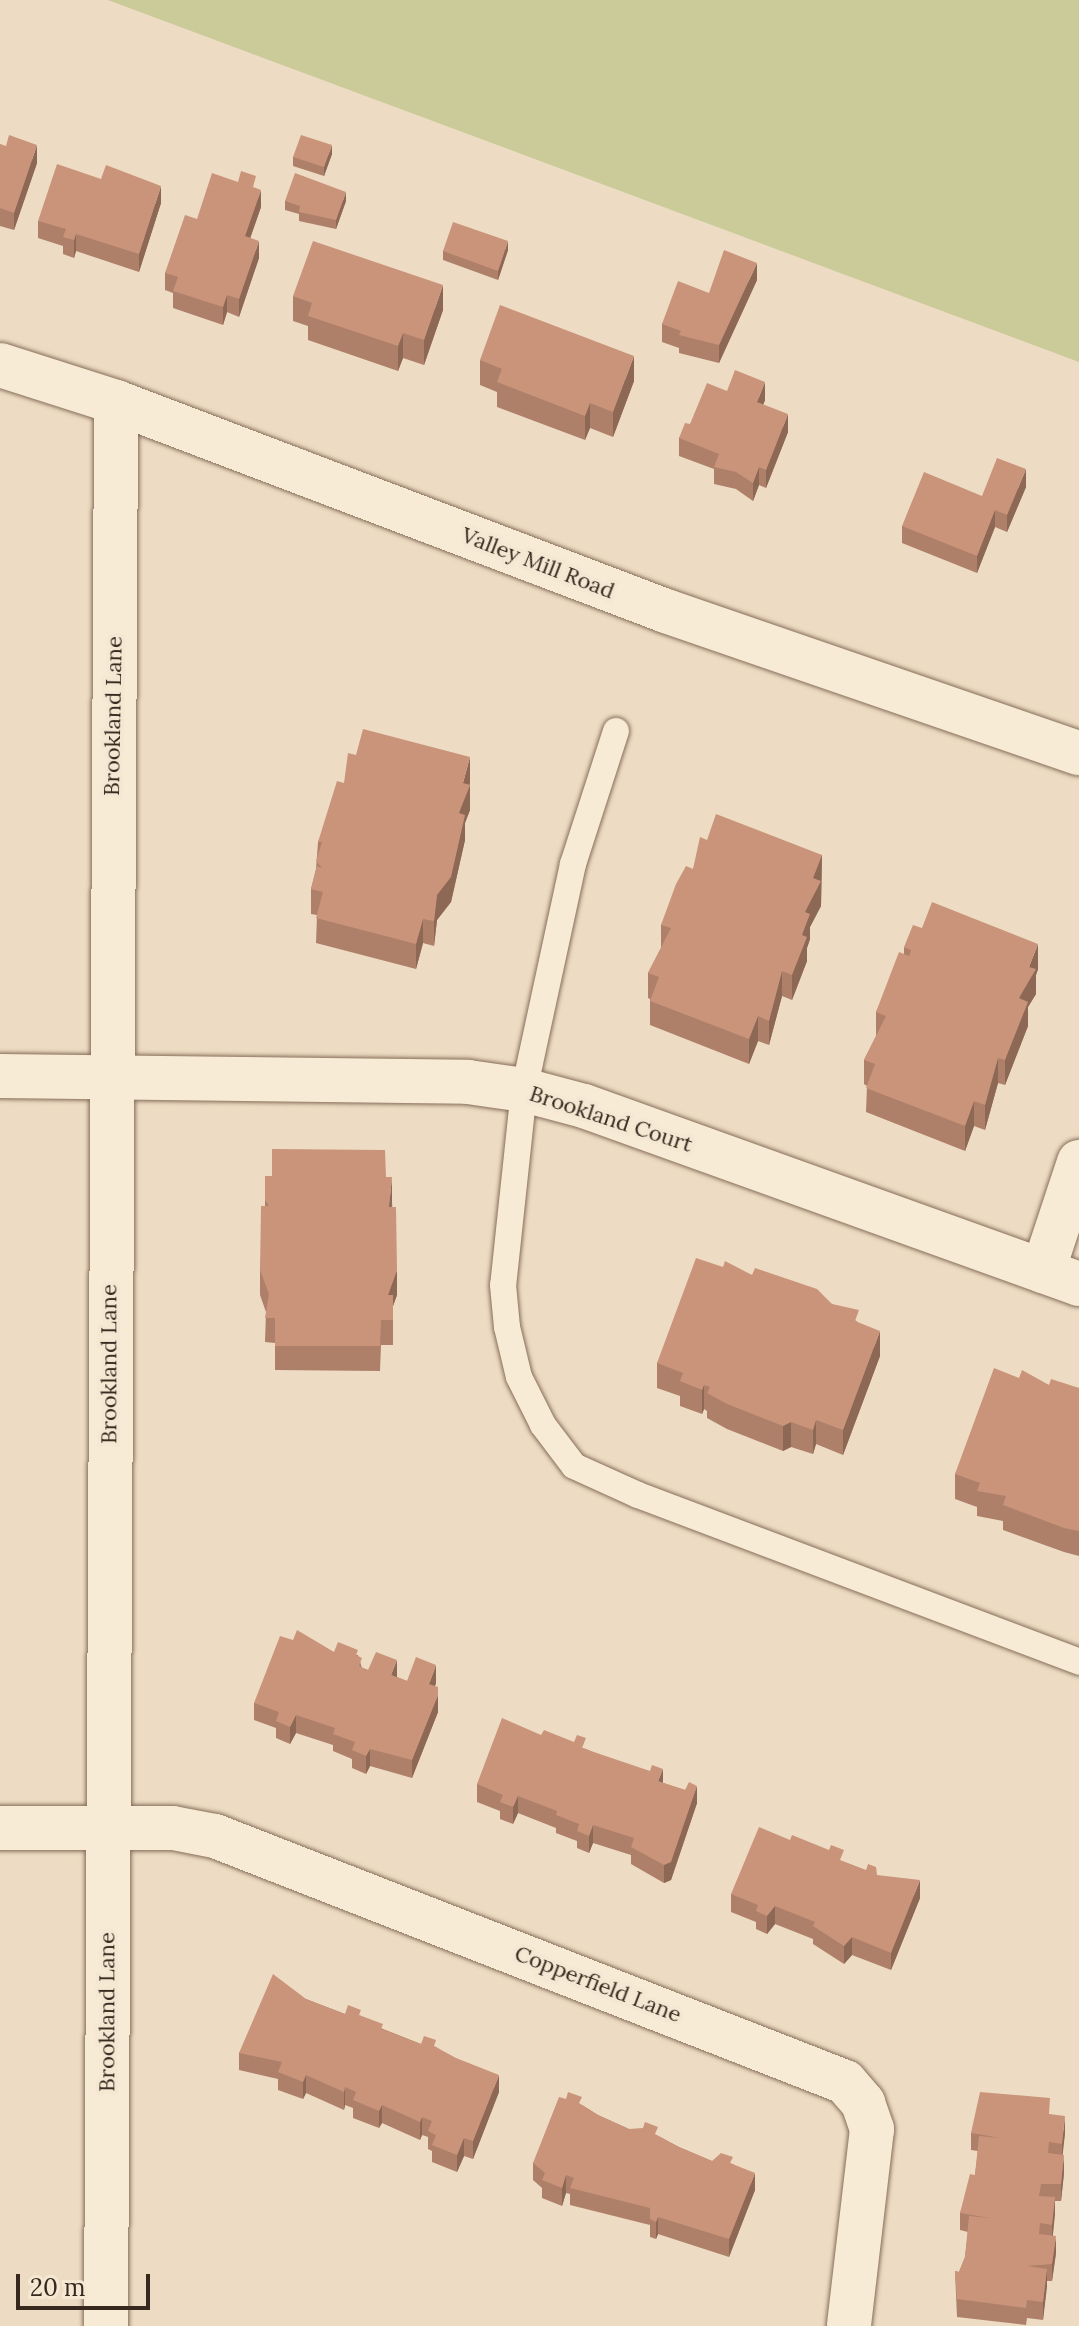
<!DOCTYPE html>
<style>
body{margin:0}
#map{position:relative;width:1079px;height:2326px;overflow:hidden;background:#eddcc3;font-family:Lora,serif}
div>[style]{position:absolute}
.green>*{inset:0;background:#cacb98}
.roads{filter:drop-shadow(0 0 2px #876e5a) drop-shadow(0 0 2px #876e5a)}
.service>*{height:26px;margin:-13px;padding:0 13px;transform-origin:13px;border-radius:13px;background:#f8ebd6}
.minor>*{height:44px;margin:-22px;padding:0 22px;transform-origin:22px;border-radius:22px;background:#f8ebd6}
.tertiary>*{height:44px;margin:-22px;padding:0 22px;transform-origin:22px;border-radius:22px;background:#f8ebd6}
.wall>*{inset:0;background:#ae7f69}
.shaded-wall>*{inset:0;background:#8d6855}
.building>*{inset:0;background:#ca947a}
span{translate:-50% -50%;white-space:nowrap;text-align:center;line-height:1.15;-webkit-text-stroke:8px #f5e8d3;paint-order:stroke}
.street-label{font-size:22px;color:#37281e}
.scale{position:absolute;left:16px;top:2274px;width:134px;height:36px;box-sizing:border-box;border:4px solid #37281e;border-top:0;padding-left:10px;font-size:24px;line-height:28px;white-space:nowrap;color:#37281e;-webkit-text-stroke:6px #f5e8d3;paint-order:stroke}
</style>
<div id="map">
<div class="green">
<div style="clip-path:polygon(108px 0,1079px 0,1079px 362px)"></div>
</div>
<div class="roads">
<div class="service">
<div style="left:616px;top:731px;width:140px;rotate:107.9deg"></div>
<div style="left:573px;top:864px;width:231px;rotate:102.2deg"></div>
<div style="left:524px;top:1090px;width:196px;rotate:96.1deg"></div>
<div style="left:503px;top:1285px;width:42px;rotate:84.6deg"></div>
<div style="left:507px;top:1327px;width:51px;rotate:76.5deg"></div>
<div style="left:519px;top:1377px;width:54px;rotate:63.4deg"></div>
<div style="left:543px;top:1425px;width:51px;rotate:52.9deg"></div>
<div style="left:574px;top:1466px;width:70px;rotate:24.4deg"></div>
<div style="left:638px;top:1495px;width:472px;rotate:20.7deg"></div>
</div>
<div class="minor">
<div style="left:0;top:1076px;width:468px;rotate:0.7deg"></div>
<div style="left:468px;top:1082px;width:57px;rotate:8.1deg"></div>
<div style="left:524px;top:1090px;width:62px;rotate:14.9deg"></div>
<div style="left:584px;top:1106px;width:526px;rotate:19.78deg"></div>
<div style="left:1043px;top:1271px;width:115px;rotate:-71.7deg"></div>
<div style="left:0;top:1828px;width:173px"></div>
<div style="left:173px;top:1828px;width:43px;rotate:10.8deg"></div>
<div style="left:215px;top:1836px;width:676px;rotate:21.33deg"></div>
<div style="left:845px;top:2082px;width:28px;rotate:49deg"></div>
<div style="left:863px;top:2103px;width:28px;rotate:71deg"></div>
<div style="left:872px;top:2129px;width:198px;rotate:96.7deg"></div>
<div style="left:106px;top:2326px;width:1924px;rotate:-89.7deg"></div>
</div>
<div class="tertiary">
<div style="left:0;top:365px;width:122px;rotate:17.7deg"></div>
<div style="left:116px;top:402px;width:588px;rotate:20.81deg"></div>
<div style="left:666px;top:611px;width:437px;rotate:19deg"></div>
</div>
</div>
<div class="wall">
<div style="clip-path:polygon(0 144px,37px 163px,14px 230px,0 226px)"></div>
<div style="clip-path:polygon(332px 154px,324px 176px,293px 166px,293px 157px)"></div>
<div style="clip-path:polygon(256px 188px,261px 207px,250px 238px,259px 258px,239px 317px,227px 312px,223px 325px,173px 308px,173px 293px,165px 290px,165px 273px,197px 219px)"></div>
<div style="clip-path:polygon(285px 201px,346px 201px,336px 229px,299px 221px,299px 214px,285px 210px)"></div>
<div style="clip-path:polygon(161px 203px,139px 272px,76px 251px,74px 258px,63px 254px,63px 246px,38px 238px,38px 221px)"></div>
<div style="clip-path:polygon(508px 250px,498px 280px,443px 260px,443px 251px)"></div>
<div style="clip-path:polygon(757px 280px,719px 363px,679px 353px,679px 348px,662px 342px,662px 324px,709px 293px)"></div>
<div style="clip-path:polygon(293px 296px,443px 310px,424px 365px,403px 358px,398px 371px,308px 340px,308px 326px,293px 321px)"></div>
<div style="clip-path:polygon(480px 360px,634px 381px,613px 437px,590px 428px,585px 440px,497px 407px,497px 392px,480px 385px)"></div>
<div style="clip-path:polygon(727px 391px,765px 400px,763px 405px,788px 432px,766px 488px,759px 485px,753px 501px,736px 489px,714px 484px,714px 469px,679px 456px,679px 438px,690px 424px)"></div>
<div style="clip-path:polygon(1026px 487px,1007px 532px,995px 527px,977px 573px,902px 543px,902px 526px,982px 496px)"></div>
<div style="clip-path:polygon(470px 782px,470px 810px,465px 823px,465px 840px,451px 902px,437px 920px,434px 946px,423px 943px,416px 969px,316px 943px,317px 915px,311px 914px,311px 889px,316px 869px,318px 842px,344px 783px)"></div>
<div style="clip-path:polygon(707px 840px,822px 855px,821px 906px,810px 927px,810px 939px,807px 948px,807px 961px,792px 1000px,782px 996px,769px 1045px,758px 1041px,749px 1064px,650px 1025px,650px 999px,648px 998px,648px 973px,661px 948px,661px 925px,693px 869px)"></div>
<div style="clip-path:polygon(904px 947px,1038px 969px,1036px 975px,1036px 994px,1028px 1007px,1028px 1026px,1005px 1085px,998px 1083px,985px 1130px,974px 1126px,965px 1151px,866px 1112px,867px 1086px,864px 1084px,864px 1060px,876px 1036px,876px 1012px,904px 953px)"></div>
<div style="clip-path:polygon(265px 1176px,386px 1177px,392px 1201px,397px 1295px,393px 1306px,393px 1345px,381px 1345px,380px 1371px,275px 1370px,275px 1343px,265px 1342px,266px 1312px,260px 1295px,260px 1270px,265px 1206px)"></div>
<div style="clip-path:polygon(723px 1267px,752px 1275px,832px 1304px,859px 1323px,880px 1356px,843px 1455px,816px 1444px,813px 1454px,791px 1447px,783px 1451px,727px 1429px,707px 1418px,707px 1411px,704px 1409px,702px 1414px,680px 1406px,680px 1396px,657px 1388px,657px 1363px)"></div>
<div style="clip-path:polygon(1019px 1378px,1049px 1385px,1079px 1388px,1079px 1556px,1064px 1552px,1003px 1530px,1003px 1521px,977px 1516px,977px 1507px,955px 1499px,955px 1474px)"></div>
<div style="clip-path:polygon(334px 1652px,358px 1655px,362px 1668px,368px 1670px,397px 1677px,407px 1681px,436px 1683px,435px 1686px,438px 1712px,412px 1778px,370px 1766px,366px 1774px,352px 1768px,352px 1759px,333px 1751px,333px 1745px,296px 1733px,290px 1744px,276px 1738px,276px 1728px,254px 1720px,254px 1703px)"></div>
<div style="clip-path:polygon(541px 1735px,586px 1749px,663px 1783px,685px 1790px,697px 1803px,671px 1880px,664px 1883px,631px 1864px,631px 1855px,593px 1843px,589px 1853px,577px 1848px,577px 1841px,556px 1833px,556px 1828px,518px 1813px,513px 1824px,500px 1819px,500px 1811px,477px 1802px,477px 1784px)"></div>
<div style="clip-path:polygon(844px 1862px,877px 1875px,920px 1898px,891px 1970px,852px 1955px,844px 1964px,813px 1944px,813px 1939px,775px 1924px,767px 1934px,756px 1929px,756px 1922px,731px 1912px,731px 1894px)"></div>
<div style="clip-path:polygon(306px 1999px,345px 2014px,361px 2016px,383px 2029px,421px 2044px,436px 2047px,499px 2092px,473px 2159px,464px 2156px,457px 2172px,432px 2162px,432px 2151px,428px 2149px,428px 2137px,422px 2135px,420px 2140px,382px 2123px,379px 2128px,353px 2118px,353px 2108px,345px 2105px,344px 2110px,306px 2093px,303px 2099px,278px 2090px,278px 2079px,239px 2070px,239px 2053px)"></div>
<div style="clip-path:polygon(582px 2105px,598px 2115px,629px 2129px,658px 2136px,679px 2147px,712px 2161px,733px 2164px,755px 2190px,729px 2257px,658px 2234px,656px 2239px,650px 2237px,650px 2225px,570px 2205px,570px 2194px,566px 2193px,562px 2206px,542px 2198px,542px 2188px,533px 2180px,533px 2163px)"></div>
<div style="clip-path:polygon(1050px 2114px,1065px 2133px,1062px 2155px,1064px 2173px,1061px 2201px,1055px 2201px,1053px 2235px,1056px 2253px,1052px 2281px,1047px 2281px,1043px 2320px,1027px 2318px,1026px 2325px,957px 2317px,955px 2271px,959px 2272px,965px 2257px,968px 2232px,960px 2230px,960px 2213px,975px 2175px,978px 2151px,971px 2150px,971px 2133px)"></div>
</div>
<div class="shaded-wall">
<div style="clip-path:polygon(37px 145px,37px 163px,14px 230px,14px 213px)"></div>
<div style="clip-path:polygon(332px 145px,332px 154px,324px 176px,324px 167px)"></div>
<div style="clip-path:polygon(161px 186px,161px 203px,139px 272px,139px 254px)"></div>
<div style="clip-path:polygon(261px 190px,261px 207px,245px 253px,245px 236px)"></div>
<div style="clip-path:polygon(346px 192px,346px 201px,336px 229px,336px 220px)"></div>
<div style="clip-path:polygon(76px 234px,76px 251px,74px 258px,74px 240px)"></div>
<div style="clip-path:polygon(259px 241px,259px 258px,239px 317px,239px 299px)"></div>
<div style="clip-path:polygon(508px 241px,508px 250px,498px 280px,498px 271px)"></div>
<div style="clip-path:polygon(757px 263px,757px 280px,719px 363px,719px 345px)"></div>
<div style="clip-path:polygon(443px 285px,443px 310px,424px 365px,424px 340px)"></div>
<div style="clip-path:polygon(227px 295px,227px 312px,223px 325px,223px 307px)"></div>
<div style="clip-path:polygon(403px 333px,403px 358px,398px 371px,398px 346px)"></div>
<div style="clip-path:polygon(634px 356px,634px 381px,613px 437px,613px 412px)"></div>
<div style="clip-path:polygon(765px 382px,765px 400px,757px 420px,757px 402px)"></div>
<div style="clip-path:polygon(590px 403px,590px 428px,585px 440px,585px 416px)"></div>
<div style="clip-path:polygon(788px 414px,788px 432px,766px 488px,766px 470px)"></div>
<div style="clip-path:polygon(759px 467px,759px 485px,753px 501px,753px 483px)"></div>
<div style="clip-path:polygon(1026px 469px,1026px 487px,1007px 532px,1007px 515px)"></div>
<div style="clip-path:polygon(995px 510px,995px 527px,977px 573px,977px 556px)"></div>
<div style="clip-path:polygon(470px 757px,470px 782px,466px 794px,470px 785px,470px 810px,465px 823px,465px 840px,451px 902px,437px 920px,434px 946px,434px 921px,437px 895px,459px 813px,463px 783px)"></div>
<div style="clip-path:polygon(822px 855px,821px 906px,810px 927px,810px 939px,807px 948px,807px 961px,792px 1000px,792px 975px,802px 935px,805px 912px,813px 878px)"></div>
<div style="clip-path:polygon(423px 919px,423px 943px,416px 969px,416px 944px)"></div>
<div style="clip-path:polygon(1038px 944px,1038px 969px,1036px 975px,1036px 994px,1028px 1007px,1028px 1026px,1005px 1085px,1005px 1060px,1019px 998px,1029px 967px)"></div>
<div style="clip-path:polygon(782px 971px,782px 996px,769px 1045px,769px 1021px)"></div>
<div style="clip-path:polygon(758px 1016px,758px 1041px,749px 1064px,749px 1039px)"></div>
<div style="clip-path:polygon(998px 1058px,998px 1083px,985px 1130px,985px 1105px)"></div>
<div style="clip-path:polygon(974px 1101px,974px 1126px,965px 1151px,965px 1126px)"></div>
<div style="clip-path:polygon(392px 1177px,392px 1201px,389px 1232px,389px 1207px)"></div>
<div style="clip-path:polygon(397px 1270px,397px 1295px,393px 1306px,393px 1345px,393px 1306px,388px 1295px)"></div>
<div style="clip-path:polygon(880px 1331px,880px 1356px,843px 1455px,843px 1430px)"></div>
<div style="clip-path:polygon(704px 1385px,704px 1409px,702px 1414px,702px 1390px)"></div>
<div style="clip-path:polygon(816px 1420px,816px 1444px,813px 1454px,813px 1430px)"></div>
<div style="clip-path:polygon(791px 1422px,791px 1447px,783px 1451px,783px 1426px)"></div>
<div style="clip-path:polygon(397px 1660px,397px 1678px,391px 1675px)"></div>
<div style="clip-path:polygon(436px 1665px,436px 1683px,429px 1701px,429px 1684px)"></div>
<div style="clip-path:polygon(438px 1695px,438px 1712px,412px 1778px,412px 1760px)"></div>
<div style="clip-path:polygon(296px 1715px,296px 1733px,290px 1744px,290px 1727px)"></div>
<div style="clip-path:polygon(370px 1749px,370px 1766px,366px 1774px,366px 1756px)"></div>
<div style="clip-path:polygon(663px 1769px,663px 1786px,658px 1781px)"></div>
<div style="clip-path:polygon(697px 1786px,697px 1803px,671px 1880px,664px 1883px,664px 1865px)"></div>
<div style="clip-path:polygon(518px 1796px,518px 1813px,513px 1824px,513px 1807px)"></div>
<div style="clip-path:polygon(593px 1825px,593px 1843px,589px 1853px,589px 1836px)"></div>
<div style="clip-path:polygon(920px 1880px,920px 1898px,891px 1970px,891px 1953px)"></div>
<div style="clip-path:polygon(775px 1906px,775px 1924px,767px 1934px,767px 1916px)"></div>
<div style="clip-path:polygon(852px 1937px,852px 1955px,844px 1964px,844px 1946px)"></div>
<div style="clip-path:polygon(306px 2075px,306px 2093px,303px 2099px,303px 2082px)"></div>
<div style="clip-path:polygon(499px 2075px,499px 2092px,473px 2159px,473px 2141px)"></div>
<div style="clip-path:polygon(345px 2087px,345px 2105px,344px 2110px,344px 2092px)"></div>
<div style="clip-path:polygon(382px 2105px,382px 2123px,379px 2128px,379px 2111px)"></div>
<div style="clip-path:polygon(1065px 2116px,1065px 2133px,1062px 2161px,1062px 2144px)"></div>
<div style="clip-path:polygon(422px 2117px,422px 2135px,420px 2140px,420px 2122px)"></div>
<div style="clip-path:polygon(464px 2138px,464px 2156px,457px 2172px,457px 2155px)"></div>
<div style="clip-path:polygon(1064px 2155px,1064px 2173px,1061px 2201px,1061px 2184px)"></div>
<div style="clip-path:polygon(755px 2173px,755px 2190px,729px 2257px,729px 2239px)"></div>
<div style="clip-path:polygon(566px 2175px,566px 2193px,562px 2206px,562px 2188px)"></div>
<div style="clip-path:polygon(1055px 2197px,1055px 2215px,1052px 2242px,1052px 2225px)"></div>
<div style="clip-path:polygon(658px 2217px,658px 2234px,656px 2239px,656px 2222px)"></div>
<div style="clip-path:polygon(1056px 2236px,1056px 2253px,1052px 2281px,1052px 2264px)"></div>
<div style="clip-path:polygon(1047px 2269px,1047px 2287px,1043px 2320px,1043px 2302px)"></div>
</div>
<div class="building">
<div style="clip-path:polygon(9px 135px,37px 145px,14px 213px,0 208px,0 144px,6px 146px)"></div>
<div style="clip-path:polygon(301px 135px,332px 145px,324px 167px,293px 157px)"></div>
<div style="clip-path:polygon(57px 164px,101px 179px,106px 165px,161px 186px,139px 254px,76px 234px,74px 240px,63px 237px,66px 229px,38px 221px)"></div>
<div style="clip-path:polygon(241px 171px,256px 176px,253px 187px,261px 190px,245px 236px,259px 241px,239px 299px,227px 295px,223px 307px,173px 291px,178px 277px,165px 273px,185px 215px,197px 219px,212px 173px,238px 182px)"></div>
<div style="clip-path:polygon(295px 173px,346px 192px,336px 220px,299px 212px,300px 206px,285px 201px)"></div>
<div style="clip-path:polygon(453px 222px,508px 241px,498px 271px,443px 251px)"></div>
<div style="clip-path:polygon(313px 241px,443px 285px,424px 340px,403px 333px,398px 346px,308px 316px,312px 303px,293px 296px)"></div>
<div style="clip-path:polygon(724px 250px,757px 263px,719px 345px,679px 335px,681px 331px,662px 324px,678px 281px,709px 293px)"></div>
<div style="clip-path:polygon(500px 305px,634px 356px,613px 412px,590px 403px,585px 416px,497px 382px,502px 369px,480px 360px)"></div>
<div style="clip-path:polygon(735px 370px,765px 382px,757px 402px,788px 414px,766px 470px,759px 467px,753px 483px,736px 472px,714px 467px,719px 454px,679px 438px,685px 423px,690px 424px,707px 383px,727px 391px)"></div>
<div style="clip-path:polygon(997px 458px,1026px 469px,1007px 515px,995px 510px,977px 556px,902px 526px,924px 472px,982px 496px)"></div>
<div style="clip-path:polygon(363px 729px,470px 757px,463px 783px,470px 785px,459px 813px,465px 815px,451px 877px,437px 895px,434px 921px,423px 919px,416px 944px,316px 918px,323px 892px,311px 889px,317px 866px,322px 868px,316px 861px,322px 842px,318px 842px,337px 781px,344px 783px,348px 753px,356px 755px)"></div>
<div style="clip-path:polygon(716px 814px,822px 855px,813px 878px,821px 881px,805px 912px,810px 914px,802px 935px,807px 937px,792px 975px,782px 971px,769px 1021px,758px 1016px,749px 1039px,650px 1001px,659px 977px,648px 973px,671px 928px,661px 925px,676px 884px,686px 866px,693px 869px,700px 837px,707px 840px)"></div>
<div style="clip-path:polygon(932px 902px,1038px 944px,1029px 967px,1036px 969px,1019px 998px,1028px 1002px,1005px 1060px,998px 1058px,985px 1105px,974px 1101px,965px 1126px,866px 1088px,875px 1064px,864px 1060px,886px 1016px,876px 1012px,899px 952px,909px 956px,911px 950px,904px 947px,913px 925px,922px 928px)"></div>
<div style="clip-path:polygon(272px 1149px,385px 1150px,386px 1177px,392px 1177px,389px 1207px,396px 1207px,397px 1270px,388px 1295px,393px 1295px,393px 1320px,381px 1320px,380px 1346px,275px 1346px,275px 1318px,265px 1318px,269px 1294px,260px 1270px,261px 1206px,269px 1206px,265px 1200px,265px 1176px,272px 1176px)"></div>
<div style="clip-path:polygon(696px 1258px,723px 1267px,725px 1261px,752px 1275px,755px 1268px,817px 1289px,832px 1304px,859px 1310px,855px 1321px,880px 1331px,843px 1430px,816px 1420px,813px 1430px,791px 1422px,783px 1426px,727px 1404px,707px 1393px,710px 1387px,704px 1385px,702px 1390px,680px 1381px,683px 1373px,657px 1363px)"></div>
<div style="clip-path:polygon(994px 1368px,1019px 1378px,1022px 1370px,1049px 1385px,1051px 1379px,1079px 1388px,1079px 1531px,1064px 1528px,1003px 1505px,1006px 1496px,977px 1491px,980px 1483px,955px 1474px)"></div>
<div style="clip-path:polygon(297px 1630px,334px 1652px,338px 1642px,358px 1650px,356px 1655px,362px 1658px,359px 1666px,368px 1670px,376px 1652px,397px 1660px,391px 1675px,407px 1681px,416px 1657px,436px 1665px,429px 1684px,438px 1687px,438px 1695px,412px 1760px,370px 1749px,366px 1756px,352px 1750px,355px 1742px,333px 1734px,335px 1728px,296px 1715px,290px 1727px,276px 1721px,279px 1712px,254px 1703px,280px 1636px,293px 1640px)"></div>
<div style="clip-path:polygon(502px 1718px,541px 1735px,544px 1730px,574px 1742px,577px 1735px,586px 1738px,582px 1748px,650px 1771px,652px 1765px,663px 1769px,658px 1781px,685px 1790px,689px 1782px,697px 1786px,671px 1862px,664px 1865px,631px 1847px,634px 1838px,593px 1825px,589px 1836px,577px 1831px,579px 1824px,556px 1815px,557px 1811px,518px 1796px,513px 1807px,500px 1802px,503px 1795px,477px 1784px)"></div>
<div style="clip-path:polygon(759px 1827px,790px 1840px,792px 1835px,829px 1850px,831px 1845px,844px 1850px,840px 1860px,866px 1870px,868px 1864px,876px 1867px,877px 1875px,920px 1880px,891px 1953px,852px 1937px,844px 1946px,813px 1926px,815px 1922px,775px 1906px,767px 1916px,756px 1911px,758px 1905px,731px 1894px)"></div>
<div style="clip-path:polygon(273px 1974px,306px 1999px,345px 2014px,348px 2005px,361px 2010px,359px 2015px,383px 2024px,381px 2029px,421px 2044px,424px 2036px,436px 2040px,434px 2046px,456px 2058px,499px 2075px,473px 2141px,464px 2138px,457px 2155px,432px 2145px,436px 2135px,428px 2131px,432px 2121px,422px 2117px,420px 2122px,382px 2105px,379px 2111px,353px 2100px,356px 2092px,345px 2087px,344px 2092px,306px 2075px,303px 2082px,278px 2072px,282px 2062px,239px 2053px)"></div>
<div style="clip-path:polygon(568px 2092px,582px 2097px,579px 2103px,598px 2115px,629px 2129px,643px 2128px,645px 2122px,658px 2127px,655px 2134px,679px 2147px,712px 2161px,721px 2153px,733px 2157px,730px 2163px,755px 2173px,729px 2239px,658px 2217px,656px 2222px,650px 2219px,650px 2208px,570px 2188px,574px 2178px,566px 2175px,562px 2188px,542px 2180px,545px 2173px,533px 2163px,559px 2097px,566px 2099px)"></div>
<div style="clip-path:polygon(980px 2092px,1050px 2098px,1049px 2114px,1065px 2116px,1062px 2144px,1049px 2142px,1048px 2153px,1064px 2155px,1061px 2184px,1041px 2184px,1039px 2196px,1055px 2197px,1052px 2225px,1040px 2223px,1039px 2234px,1056px 2236px,1052px 2264px,1027px 2266px,1047px 2269px,1043px 2302px,1027px 2300px,1026px 2308px,957px 2299px,955px 2271px,959px 2272px,965px 2257px,969px 2216px,990px 2218px,960px 2213px,970px 2174px,975px 2175px,979px 2136px,1001px 2138px,971px 2133px)"></div>
</div>
<div class="street-label">
<span style="left:538px;top:563px;rotate:21deg">Valley Mill Road</span>
<span style="left:113px;top:716px;rotate:-89deg">Brookland Lane</span>
<span style="left:611px;top:1119px;rotate:18deg">Brookland Court</span>
<span style="left:109px;top:1364px;rotate:-90deg">Brookland Lane</span>
<span style="left:598px;top:1984px;rotate:21deg">Copperfield Lane</span>
<span style="left:107px;top:2012px;rotate:-90deg">Brookland Lane</span>
</div>
<div class="scale">20 m</div>
</div>
